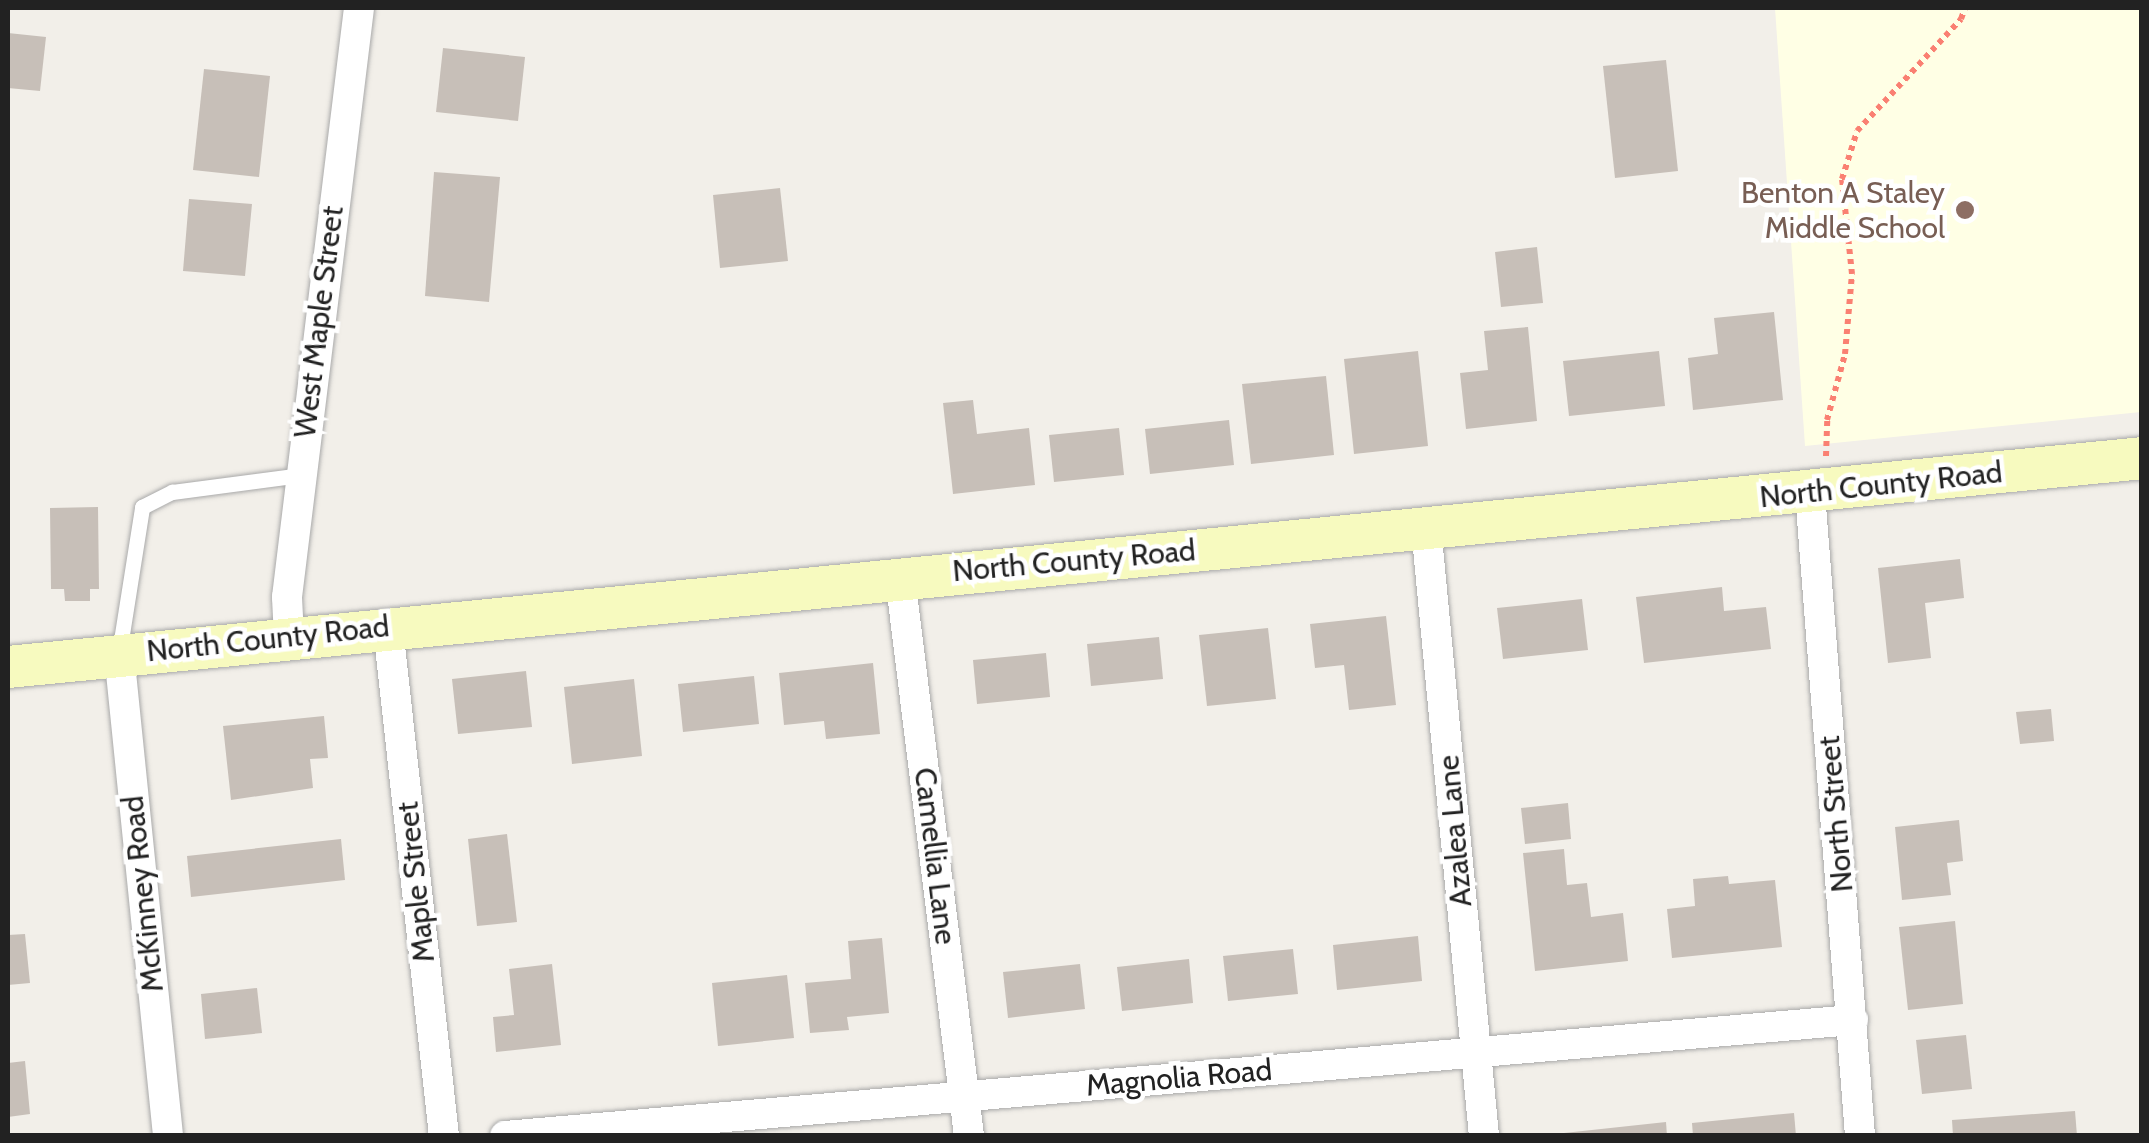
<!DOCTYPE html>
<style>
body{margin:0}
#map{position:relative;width:2149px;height:1143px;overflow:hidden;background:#f2efe9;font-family:Cabin,sans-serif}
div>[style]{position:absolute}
.education>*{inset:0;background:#ffffe5}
.building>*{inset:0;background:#c7bfb8}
.path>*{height:6px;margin-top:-3px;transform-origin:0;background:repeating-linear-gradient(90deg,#fa8072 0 5px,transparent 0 10px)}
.roads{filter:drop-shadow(0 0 2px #a9a9a9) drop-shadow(0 0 2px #a9a9a9)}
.lane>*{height:15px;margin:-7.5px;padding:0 7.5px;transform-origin:7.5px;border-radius:7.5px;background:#fff}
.street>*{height:30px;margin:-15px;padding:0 15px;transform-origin:15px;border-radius:15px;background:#fff}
.secondary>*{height:42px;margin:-21px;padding:0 21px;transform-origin:21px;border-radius:21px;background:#f7fabf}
.dots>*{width:28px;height:28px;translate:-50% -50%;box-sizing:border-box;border:5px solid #fff;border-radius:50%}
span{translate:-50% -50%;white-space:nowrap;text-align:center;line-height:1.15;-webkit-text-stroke:9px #fff;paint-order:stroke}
.education-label{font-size:30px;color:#785e54}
.right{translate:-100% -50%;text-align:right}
.street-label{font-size:30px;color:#222}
.frame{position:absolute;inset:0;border:10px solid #222;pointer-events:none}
</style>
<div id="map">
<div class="education">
<div style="clip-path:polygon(1775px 8px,2141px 8px,2141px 412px,1805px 446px)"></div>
</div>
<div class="building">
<div style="clip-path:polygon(8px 33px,46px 37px,40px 91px,8px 88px)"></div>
<div style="clip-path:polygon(443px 48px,525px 57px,518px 121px,436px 112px)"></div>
<div style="clip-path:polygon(1666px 60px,1678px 171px,1615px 178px,1603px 66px)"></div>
<div style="clip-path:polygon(204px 69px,270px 76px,259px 177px,193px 170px)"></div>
<div style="clip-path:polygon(434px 172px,500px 177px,489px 302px,425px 296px)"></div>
<div style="clip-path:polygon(780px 188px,788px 261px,720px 268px,713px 195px)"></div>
<div style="clip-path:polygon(189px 199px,252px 204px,245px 276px,183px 271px)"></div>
<div style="clip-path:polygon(1537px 247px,1543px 303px,1501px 307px,1495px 252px)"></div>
<div style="clip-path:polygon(1774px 312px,1783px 400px,1693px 410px,1688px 358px,1718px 354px,1714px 318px)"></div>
<div style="clip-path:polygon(1528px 327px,1537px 421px,1466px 429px,1460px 373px,1488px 370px,1484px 331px)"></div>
<div style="clip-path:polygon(1418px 351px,1428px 446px,1354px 454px,1344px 359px)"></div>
<div style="clip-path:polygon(1659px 351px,1665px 406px,1569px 416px,1563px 361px)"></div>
<div style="clip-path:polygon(1326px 376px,1334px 455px,1251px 464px,1242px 384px)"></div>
<div style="clip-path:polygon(973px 400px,977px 434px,1029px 428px,1035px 485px,953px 494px,943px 403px)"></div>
<div style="clip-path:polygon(1229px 420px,1234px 465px,1150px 474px,1145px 429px)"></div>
<div style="clip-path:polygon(1119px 428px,1124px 475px,1054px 482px,1049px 435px)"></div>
<div style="clip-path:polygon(98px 507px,99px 589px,90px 589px,90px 601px,65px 601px,64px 589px,51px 589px,50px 508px)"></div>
<div style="clip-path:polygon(1960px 559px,1964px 598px,1925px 603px,1931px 658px,1888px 663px,1878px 568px)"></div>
<div style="clip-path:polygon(1722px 587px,1724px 611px,1766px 607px,1771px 649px,1644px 663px,1636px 597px)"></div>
<div style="clip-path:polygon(1582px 599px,1588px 650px,1503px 659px,1497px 608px)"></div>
<div style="clip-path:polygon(1386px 616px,1396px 705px,1349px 710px,1344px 665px,1315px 668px,1310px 624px)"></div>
<div style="clip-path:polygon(1268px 628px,1276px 699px,1207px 706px,1199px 635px)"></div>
<div style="clip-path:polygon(1159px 637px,1163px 679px,1091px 686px,1087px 644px)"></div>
<div style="clip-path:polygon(1046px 653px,1050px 697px,977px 704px,973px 660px)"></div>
<div style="clip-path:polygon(873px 663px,880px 734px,826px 739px,824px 721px,784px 725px,779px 673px)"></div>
<div style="clip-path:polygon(526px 671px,532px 727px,458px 734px,452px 679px)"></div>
<div style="clip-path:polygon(754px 676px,759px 724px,683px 732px,678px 684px)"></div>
<div style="clip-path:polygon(634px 679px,642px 756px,572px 764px,564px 687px)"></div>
<div style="clip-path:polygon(2051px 709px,2054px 741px,2020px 744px,2016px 712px)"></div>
<div style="clip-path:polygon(324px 716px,328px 758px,310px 759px,313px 788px,231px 800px,223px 726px)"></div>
<div style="clip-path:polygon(1568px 803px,1571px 839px,1525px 844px,1521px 808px)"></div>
<div style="clip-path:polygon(1959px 820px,1963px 861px,1947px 863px,1951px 895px,1902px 900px,1895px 827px)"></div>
<div style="clip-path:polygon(507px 834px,517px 922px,477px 926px,468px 839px)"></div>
<div style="clip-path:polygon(341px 839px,345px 880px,191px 897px,187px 856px)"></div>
<div style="clip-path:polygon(1564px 849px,1567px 885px,1587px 883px,1591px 917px,1623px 913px,1628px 961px,1535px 971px,1523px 853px)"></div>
<div style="clip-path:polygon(1728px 876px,1729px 884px,1775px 880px,1782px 947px,1672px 958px,1667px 909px,1695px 906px,1693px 879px)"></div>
<div style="clip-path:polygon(1955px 921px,1963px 1004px,1908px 1010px,1899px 927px)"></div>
<div style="clip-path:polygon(25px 934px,30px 983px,8px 985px,8px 935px)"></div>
<div style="clip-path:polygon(1418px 936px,1422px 981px,1337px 990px,1333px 945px)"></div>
<div style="clip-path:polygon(882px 938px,889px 1013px,847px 1017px,849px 1030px,810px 1033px,805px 983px,851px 979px,848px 941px)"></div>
<div style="clip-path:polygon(1293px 949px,1298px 994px,1228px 1001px,1223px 956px)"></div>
<div style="clip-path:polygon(1189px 959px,1193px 1003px,1122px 1011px,1117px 967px)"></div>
<div style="clip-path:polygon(552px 964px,561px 1045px,496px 1052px,493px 1017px,514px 1015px,509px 969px)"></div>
<div style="clip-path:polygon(1080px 964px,1085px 1009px,1008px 1018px,1003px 972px)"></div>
<div style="clip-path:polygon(787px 975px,794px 1038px,718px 1046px,712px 983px)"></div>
<div style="clip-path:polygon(257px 988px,262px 1033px,205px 1039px,201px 994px)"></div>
<div style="clip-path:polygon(1966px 1035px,1972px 1089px,1922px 1094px,1916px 1040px)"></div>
<div style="clip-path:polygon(25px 1061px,30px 1114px,8px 1117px,8px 1063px)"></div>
<div style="clip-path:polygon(2075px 1111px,2077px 1136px,1953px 1136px,1952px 1120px)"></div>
<div style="clip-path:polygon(1794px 1113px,1796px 1136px,1693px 1136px,1692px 1123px)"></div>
<div style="clip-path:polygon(1666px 1122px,1667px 1136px,1565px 1136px,1564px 1133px)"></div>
</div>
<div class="path">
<div style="left:1826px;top:456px;width:36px;rotate:-88deg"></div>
<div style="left:1827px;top:420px;width:68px;rotate:-74.7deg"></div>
<div style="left:1845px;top:354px;width:80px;rotate:-85deg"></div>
<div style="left:1852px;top:274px;width:96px;rotate:-96deg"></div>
<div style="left:1842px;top:179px;width:50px;rotate:-72.6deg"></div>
<div style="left:1857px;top:131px;width:153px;rotate:-47.1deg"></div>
<div style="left:1961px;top:19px;width:12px;rotate:-70deg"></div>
</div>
<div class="roads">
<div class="lane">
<div style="left:119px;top:653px;width:148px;rotate:-81deg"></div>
<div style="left:142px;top:507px;width:34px;rotate:-27deg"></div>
<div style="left:172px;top:492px;width:131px;rotate:-7.5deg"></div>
</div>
<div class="street">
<div style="left:1810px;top:493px;width:645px;rotate:85.55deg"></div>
<div style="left:1426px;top:527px;width:612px;rotate:84.56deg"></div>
<div style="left:900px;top:577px;width:563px;rotate:82.96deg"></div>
<div style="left:388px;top:628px;width:511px;rotate:83.71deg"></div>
<div style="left:289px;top:637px;width:40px;rotate:-92.9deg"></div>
<div style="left:287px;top:597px;width:593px;rotate:-83.03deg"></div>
<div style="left:119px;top:653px;width:485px;rotate:84.2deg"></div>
<div style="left:505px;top:1136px;width:1353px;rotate:-4.92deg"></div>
</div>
<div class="secondary">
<div style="left:8px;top:667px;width:2144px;rotate:-5.59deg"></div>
</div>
</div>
<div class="dots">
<div style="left:1965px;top:210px;background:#8d6e63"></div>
</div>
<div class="education-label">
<span class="right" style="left:1945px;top:210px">Benton A Staley<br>Middle School</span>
</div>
<div class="street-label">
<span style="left:319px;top:322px;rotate:-83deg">West Maple Street</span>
<span style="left:1881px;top:485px;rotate:-6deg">North County Road</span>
<span style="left:1074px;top:561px;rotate:-5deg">North County Road</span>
<span style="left:268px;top:639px;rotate:-6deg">North County Road</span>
<span style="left:1836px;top:814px;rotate:-95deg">North Street</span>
<span style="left:1455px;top:831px;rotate:-95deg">Azalea Lane</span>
<span style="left:935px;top:856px;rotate:83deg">Camellia Lane</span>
<span style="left:416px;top:882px;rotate:-96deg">Maple Street</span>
<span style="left:143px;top:894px;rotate:-96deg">McKinney Road</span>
<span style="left:1179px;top:1078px;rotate:-5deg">Magnolia Road</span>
</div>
<div class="frame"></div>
</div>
